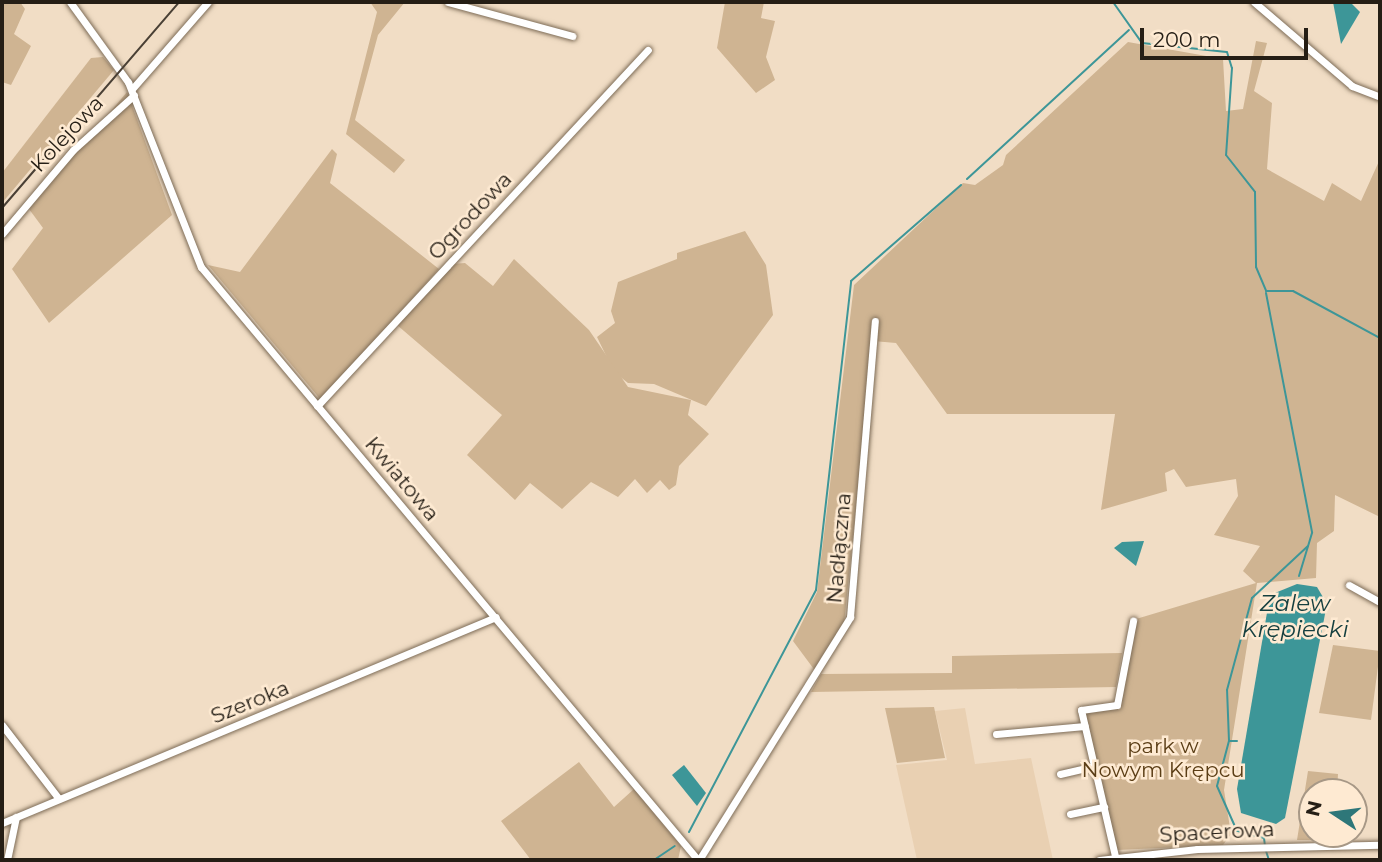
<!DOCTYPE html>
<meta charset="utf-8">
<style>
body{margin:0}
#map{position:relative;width:1382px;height:862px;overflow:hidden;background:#f1ddc5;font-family:Montserrat,sans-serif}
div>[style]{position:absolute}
.built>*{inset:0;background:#e9d0b2}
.green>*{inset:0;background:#cfb492}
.water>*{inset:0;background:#3d9698}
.stream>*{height:2px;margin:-1px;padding:0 1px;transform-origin:1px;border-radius:1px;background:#3d9698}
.roads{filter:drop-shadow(0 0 2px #7d6c57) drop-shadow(0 0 2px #7d6c57)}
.minor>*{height:7px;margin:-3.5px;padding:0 3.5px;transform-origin:3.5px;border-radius:3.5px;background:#fff}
.rail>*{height:2px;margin:-1px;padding:0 1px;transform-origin:1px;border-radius:1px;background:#4a4035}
span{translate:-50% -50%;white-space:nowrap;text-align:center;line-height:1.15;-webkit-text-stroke:5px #feead2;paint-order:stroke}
.street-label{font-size:21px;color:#251e15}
.park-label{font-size:21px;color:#5b3e16}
.water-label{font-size:23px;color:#153f3f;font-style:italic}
.frame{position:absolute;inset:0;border:4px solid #251e15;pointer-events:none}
.north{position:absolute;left:1298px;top:778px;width:70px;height:70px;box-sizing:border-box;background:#feead2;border:2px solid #a79886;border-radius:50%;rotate:283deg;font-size:19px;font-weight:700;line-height:28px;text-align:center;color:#251e15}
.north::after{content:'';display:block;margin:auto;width:24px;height:32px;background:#2e7779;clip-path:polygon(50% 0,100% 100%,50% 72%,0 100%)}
.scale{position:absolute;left:1140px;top:28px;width:168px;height:32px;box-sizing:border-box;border:4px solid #251e15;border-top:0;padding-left:9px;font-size:21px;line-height:24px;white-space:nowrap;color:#251e15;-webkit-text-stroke:5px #feead2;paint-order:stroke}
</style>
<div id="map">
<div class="built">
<div style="clip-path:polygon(965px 708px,975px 764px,1031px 758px,1053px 860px,917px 860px,896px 765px,947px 760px,935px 711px)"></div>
</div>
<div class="green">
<div style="clip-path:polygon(2px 2px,20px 2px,25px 9px,14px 34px,31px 46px,11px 85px,2px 82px)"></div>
<div style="clip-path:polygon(370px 2px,405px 2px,378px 35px,355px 120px,405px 160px,394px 173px,346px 134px,377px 12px)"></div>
<div style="clip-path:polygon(725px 2px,764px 2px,761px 18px,775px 21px,766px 57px,775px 80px,756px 93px,717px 48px)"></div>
<div style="clip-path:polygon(1256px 41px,1267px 43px,1254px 91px,1272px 103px,1267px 169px,1324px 201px,1332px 183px,1361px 201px,1380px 159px,1380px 517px,1335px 495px,1334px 531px,1317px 543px,1316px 578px,1257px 583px,1224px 790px,1231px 834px,1223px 845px,1117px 850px,1085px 712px,1120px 707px,1136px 619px,1256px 583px,1243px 571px,1260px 546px,1214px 535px,1238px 496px,1236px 479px,1186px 487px,1174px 469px,1165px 473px,1167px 491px,1101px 510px,1115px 414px,947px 414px,896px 343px,873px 341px,844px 624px,816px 672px,793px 641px,817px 592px,854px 285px,963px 183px,975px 185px,1003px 165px,1006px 155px,1128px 42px,1223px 59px,1226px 111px,1243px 109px)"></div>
<div style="clip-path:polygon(103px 57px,114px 70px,2px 203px,2px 173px,91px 58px)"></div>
<div style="clip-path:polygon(127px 92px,172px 215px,49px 323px,12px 269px,43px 228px,29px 209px)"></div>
<div style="clip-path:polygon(332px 149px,337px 154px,330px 183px,439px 269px,321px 400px,208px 265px,240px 272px)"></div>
<div style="clip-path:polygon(745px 231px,766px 265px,773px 315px,706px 406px,654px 384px,628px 383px,614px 372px,597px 337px,615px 323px,611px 311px,618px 282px,677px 259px,677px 253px)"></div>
<div style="clip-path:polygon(514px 259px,589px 330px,628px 387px,691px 400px,688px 415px,709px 434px,679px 466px,676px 485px,669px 490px,660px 480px,647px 493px,635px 479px,618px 497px,591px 482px,562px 509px,530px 483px,515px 500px,467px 455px,502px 415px,397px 325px,452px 264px,465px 263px,493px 286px)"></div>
<div style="clip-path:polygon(1333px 645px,1380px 651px,1371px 720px,1319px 713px)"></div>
<div style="clip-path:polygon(1122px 653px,1116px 687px,811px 692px,821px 674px,952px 673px,952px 656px)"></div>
<div style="clip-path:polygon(934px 707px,945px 758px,897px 763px,885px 708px)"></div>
<div style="clip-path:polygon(579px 762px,614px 807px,634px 789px,681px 846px,678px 860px,531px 860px,501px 821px)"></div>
<div style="clip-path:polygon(1308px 771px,1338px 774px,1337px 792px,1312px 792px,1312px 834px,1333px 834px,1332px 840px,1297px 840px)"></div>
</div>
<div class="water">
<div style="clip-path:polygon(1333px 2px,1350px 2px,1360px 12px,1341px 44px)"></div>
<div style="clip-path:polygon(1144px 541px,1136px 566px,1114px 548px,1122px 542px)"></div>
<div style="clip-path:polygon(1297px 584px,1317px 587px,1327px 604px,1285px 818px,1276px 824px,1241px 813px,1237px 789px,1270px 595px)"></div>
<div style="clip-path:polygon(684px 765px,706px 793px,697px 806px,672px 775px)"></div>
</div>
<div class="stream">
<div style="left:1113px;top:2px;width:50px;rotate:54.7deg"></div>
<div style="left:1142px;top:43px;width:85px;rotate:6deg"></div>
<div style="left:1227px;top:52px;width:17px;rotate:73deg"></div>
<div style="left:1232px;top:68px;width:87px;rotate:93.9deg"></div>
<div style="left:1226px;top:155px;width:47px;rotate:51.9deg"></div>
<div style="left:1255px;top:192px;width:75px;rotate:89.2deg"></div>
<div style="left:1256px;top:267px;width:26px;rotate:67deg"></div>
<div style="left:1266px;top:291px;width:27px"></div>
<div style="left:1293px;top:291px;width:99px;rotate:28.4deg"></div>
<div style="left:967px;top:179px;width:220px;rotate:-42.6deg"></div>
<div style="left:1266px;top:293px;width:244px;rotate:79.1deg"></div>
<div style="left:1312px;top:533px;width:45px;rotate:106.8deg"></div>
<div style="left:1230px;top:741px;width:7px"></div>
<div style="left:689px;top:832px;width:273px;rotate:-62.3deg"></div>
<div style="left:816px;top:590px;width:311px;rotate:-83.5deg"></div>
<div style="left:851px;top:281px;width:146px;rotate:-41.1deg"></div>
<div style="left:1265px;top:846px;width:8px;rotate:-97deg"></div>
<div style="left:1264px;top:838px;width:28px;rotate:-165deg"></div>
<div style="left:1237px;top:831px;width:49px;rotate:-114deg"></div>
<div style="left:1217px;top:786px;width:47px;rotate:-75.1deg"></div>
<div style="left:1229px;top:741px;width:51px;rotate:-92.2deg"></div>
<div style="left:1227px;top:690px;width:95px;rotate:-74.8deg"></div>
<div style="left:1252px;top:598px;width:76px;rotate:-42.9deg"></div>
<div style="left:1266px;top:851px;width:9px;rotate:72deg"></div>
<div style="left:654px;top:860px;width:25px;rotate:-34deg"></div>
</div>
<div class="roads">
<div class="minor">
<div style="left:70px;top:2px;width:99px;rotate:54.1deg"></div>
<div style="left:128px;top:82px;width:199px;rotate:68.5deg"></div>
<div style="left:201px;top:267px;width:774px;rotate:50.03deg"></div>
<div style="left:448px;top:2px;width:129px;rotate:15.3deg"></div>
<div style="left:1254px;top:2px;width:129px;rotate:40.6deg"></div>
<div style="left:1352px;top:86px;width:30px;rotate:21deg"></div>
<div style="left:132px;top:89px;width:116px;rotate:-48.9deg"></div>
<div style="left:2px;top:234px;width:110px;rotate:-49.8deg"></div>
<div style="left:73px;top:150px;width:82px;rotate:-42deg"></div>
<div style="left:317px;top:406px;width:486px;rotate:-47.1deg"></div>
<div style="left:1349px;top:585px;width:35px;rotate:29deg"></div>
<div style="left:2px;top:725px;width:93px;rotate:52.4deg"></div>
<div style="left:996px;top:734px;width:89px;rotate:-5.1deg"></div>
<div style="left:1060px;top:774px;width:35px;rotate:-13deg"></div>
<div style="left:1070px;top:814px;width:35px;rotate:-12deg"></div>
<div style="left:2px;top:823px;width:535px;rotate:-22.64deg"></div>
<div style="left:1115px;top:856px;width:150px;rotate:-103.1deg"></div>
<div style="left:1081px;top:710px;width:36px;rotate:-8deg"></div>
<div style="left:1117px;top:705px;width:86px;rotate:-79.2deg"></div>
<div style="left:7px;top:860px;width:44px;rotate:-78.2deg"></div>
<div style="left:699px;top:860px;width:286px;rotate:-58.1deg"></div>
<div style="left:850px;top:617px;width:297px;rotate:-85.2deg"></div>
<div style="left:1099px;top:860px;width:99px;rotate:-6.4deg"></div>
<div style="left:1197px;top:849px;width:183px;rotate:-1.3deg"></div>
</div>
</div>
<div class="rail">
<div style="left:2px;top:208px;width:272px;rotate:-49.3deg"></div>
</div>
<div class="street-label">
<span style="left:67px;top:134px;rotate:-47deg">Kolejowa</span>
<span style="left:470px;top:216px;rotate:-47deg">Ogrodowa</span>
<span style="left:402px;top:479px;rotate:50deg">Kwiatowa</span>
<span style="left:839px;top:548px;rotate:-85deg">Nadłączna</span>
<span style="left:250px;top:702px;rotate:-22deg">Szeroka</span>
<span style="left:1217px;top:832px;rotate:-3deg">Spacerowa</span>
</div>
<div class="park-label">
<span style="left:1163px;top:758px">park w<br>Nowym Krępcu</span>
</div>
<div class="water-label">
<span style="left:1295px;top:616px">Zalew<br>Krępiecki</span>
</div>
<div class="frame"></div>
<div class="north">N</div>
<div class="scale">200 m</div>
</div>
